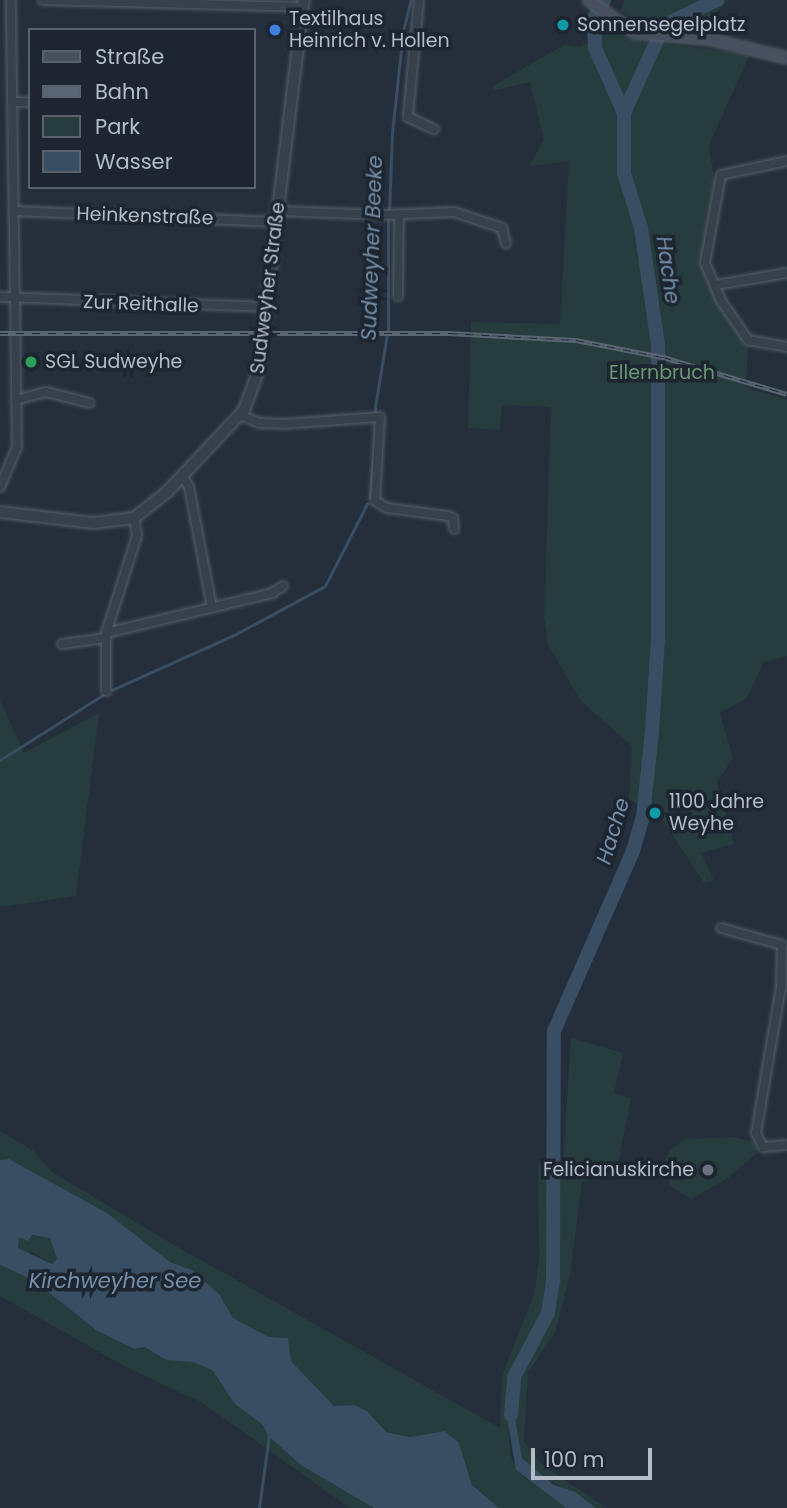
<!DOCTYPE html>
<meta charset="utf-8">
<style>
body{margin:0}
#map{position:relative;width:787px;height:1508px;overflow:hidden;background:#242f3b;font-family:Poppins,sans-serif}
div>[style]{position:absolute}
.green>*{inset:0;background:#273c3d}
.water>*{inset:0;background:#394e63}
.stream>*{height:2.5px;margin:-1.25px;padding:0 1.25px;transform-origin:1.25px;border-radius:1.25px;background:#394e63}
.river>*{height:14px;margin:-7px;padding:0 7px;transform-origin:7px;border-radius:7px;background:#394e63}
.roads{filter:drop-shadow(0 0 2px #555f69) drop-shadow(0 0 2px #555f69)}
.minor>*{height:8px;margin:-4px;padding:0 4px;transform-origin:4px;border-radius:4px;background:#37414b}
.tertiary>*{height:10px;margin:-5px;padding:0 5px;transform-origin:5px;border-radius:5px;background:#37414b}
.secondary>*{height:10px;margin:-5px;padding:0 5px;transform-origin:5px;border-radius:5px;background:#46505e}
.rail>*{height:5px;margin-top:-2.5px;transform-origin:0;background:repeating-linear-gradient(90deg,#1d2630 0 8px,#596572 0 16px);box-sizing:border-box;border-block:2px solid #596572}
.dots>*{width:19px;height:19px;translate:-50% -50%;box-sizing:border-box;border:4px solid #1d2630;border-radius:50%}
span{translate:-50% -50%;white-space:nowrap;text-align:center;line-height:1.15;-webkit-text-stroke:7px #1d2630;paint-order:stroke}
.poi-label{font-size:19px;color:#b3bcc7}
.left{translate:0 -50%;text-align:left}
.right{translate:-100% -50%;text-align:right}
.street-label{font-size:19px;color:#b3bcc7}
.park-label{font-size:19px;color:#6b9772}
.water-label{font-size:21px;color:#748ea9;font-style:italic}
.legend{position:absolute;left:28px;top:28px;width:228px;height:161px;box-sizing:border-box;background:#1d2630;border:2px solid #59626c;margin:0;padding:9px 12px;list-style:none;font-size:21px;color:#b3bcc7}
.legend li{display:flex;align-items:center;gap:14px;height:35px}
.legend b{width:35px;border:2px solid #59626c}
.scale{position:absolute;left:531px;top:1448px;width:121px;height:32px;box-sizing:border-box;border:4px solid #b3bcc7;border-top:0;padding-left:9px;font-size:21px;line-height:24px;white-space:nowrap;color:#b3bcc7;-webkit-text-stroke:5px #1d2630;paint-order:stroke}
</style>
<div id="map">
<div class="green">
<div style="clip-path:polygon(625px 0,729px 0,699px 29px,680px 30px,639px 24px,620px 10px)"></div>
<div style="clip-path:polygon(599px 16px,614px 31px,637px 41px,750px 54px,709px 145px,714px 178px,703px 264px,718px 300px,748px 343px,746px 387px,787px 400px,787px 656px,764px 662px,747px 698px,720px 713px,733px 758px,717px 782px,734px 844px,701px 853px,714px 881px,704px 883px,657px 811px,629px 800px,632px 746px,581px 701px,548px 645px,544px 618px,551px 407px,502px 405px,500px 430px,468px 428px,471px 322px,560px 324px,569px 161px,529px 166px,544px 140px,530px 82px,494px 90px,493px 86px,564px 45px,579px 47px,598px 39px)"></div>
<div style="clip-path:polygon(0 700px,24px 753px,99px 713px,76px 896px,0 907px)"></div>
<div style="clip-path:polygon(571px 1038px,623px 1053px,614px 1093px,631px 1098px,616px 1174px,582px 1182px,570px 1274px,555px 1333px,528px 1372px,524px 1441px,542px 1465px,607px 1508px,596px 1508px,532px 1469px,522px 1458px,507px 1406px,511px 1458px,524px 1477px,566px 1508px,499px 1508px,472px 1485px,459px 1443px,445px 1431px,410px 1437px,386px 1432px,367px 1411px,355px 1405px,334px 1406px,291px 1361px,288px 1348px,279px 1337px,269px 1337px,233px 1318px,219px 1294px,192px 1270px,170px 1262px,107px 1213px,9px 1159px,0 1160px,0 1131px,35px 1152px,52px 1172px,174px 1245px,500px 1428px,502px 1376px,535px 1291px,539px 1260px,538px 1162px,562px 1180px)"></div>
<div style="clip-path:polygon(733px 1137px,755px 1142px,757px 1153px,728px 1178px,691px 1199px,670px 1186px,665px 1161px,670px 1150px,685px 1139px)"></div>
<div style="clip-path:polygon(31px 1235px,50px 1238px,58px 1259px,52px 1264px,32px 1252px,25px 1254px,18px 1248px,19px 1236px)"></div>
<div style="clip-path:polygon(0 1265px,33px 1280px,96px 1330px,134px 1349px,145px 1347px,166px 1360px,193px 1362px,212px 1370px,223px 1387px,263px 1425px,268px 1436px,302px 1466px,374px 1508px,350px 1508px,203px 1403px,128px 1368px,0 1296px)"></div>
</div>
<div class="water">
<div style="clip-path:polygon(evenodd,9px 1159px,107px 1213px,170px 1262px,192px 1270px,219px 1294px,233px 1318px,269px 1337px,288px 1338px,291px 1361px,334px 1406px,355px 1405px,367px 1411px,386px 1432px,410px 1437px,445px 1431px,459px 1443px,472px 1485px,499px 1508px,374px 1508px,302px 1466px,268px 1436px,263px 1425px,235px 1404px,212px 1370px,193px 1362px,166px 1360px,145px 1347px,134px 1349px,96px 1330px,33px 1280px,0 1265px,0 1160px,9px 1159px,32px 1235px,50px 1238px,57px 1259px,52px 1264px,18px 1248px,19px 1237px,28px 1241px,32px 1235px)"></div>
<div style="clip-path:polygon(511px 1397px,522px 1458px,554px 1485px,575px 1492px,596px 1508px,566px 1508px,516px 1470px,508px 1423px)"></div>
</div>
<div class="stream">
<div style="left:389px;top:212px;width:79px;rotate:-87.8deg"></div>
<div style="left:392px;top:133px;width:103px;rotate:-83.8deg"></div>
<div style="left:403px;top:31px;width:32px;rotate:-76deg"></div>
<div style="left:374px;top:414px;width:87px;rotate:-80.8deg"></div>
<div style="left:388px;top:328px;width:109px;rotate:-90deg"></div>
<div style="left:370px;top:498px;width:36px;rotate:-85deg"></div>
<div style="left:112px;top:690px;width:136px;rotate:-24.3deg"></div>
<div style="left:236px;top:634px;width:101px;rotate:-28.3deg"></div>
<div style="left:325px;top:586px;width:92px;rotate:-62.9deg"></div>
<div style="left:0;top:760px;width:122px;rotate:-32.3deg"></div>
<div style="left:259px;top:1508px;width:74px;rotate:-82.2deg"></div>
</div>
<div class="river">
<div style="left:604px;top:0;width:21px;rotate:119deg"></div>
<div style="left:594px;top:18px;width:30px;rotate:88deg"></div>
<div style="left:595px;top:48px;width:71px;rotate:66deg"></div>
<div style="left:511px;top:1415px;width:38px;rotate:-85deg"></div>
<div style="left:514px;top:1377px;width:72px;rotate:-62deg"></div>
<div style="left:548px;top:1313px;width:32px;rotate:-81deg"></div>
<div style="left:553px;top:1281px;width:250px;rotate:-89.8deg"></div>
<div style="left:554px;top:1031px;width:197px;rotate:-66.3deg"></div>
<div style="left:633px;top:851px;width:35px;rotate:-74deg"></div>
<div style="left:643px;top:817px;width:86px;rotate:-84deg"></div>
<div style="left:652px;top:731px;width:93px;rotate:-86.3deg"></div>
<div style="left:658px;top:638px;width:293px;rotate:-90deg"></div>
<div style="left:658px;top:345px;width:118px;rotate:-98.3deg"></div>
<div style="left:641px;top:228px;width:58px;rotate:-107.2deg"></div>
<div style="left:624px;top:173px;width:60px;rotate:-90deg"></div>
<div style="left:624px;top:113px;width:97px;rotate:-65.6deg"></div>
<div style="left:664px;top:25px;width:59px;rotate:-25.3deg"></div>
</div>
<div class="roads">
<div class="minor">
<div style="left:43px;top:0;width:260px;rotate:1.5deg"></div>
<div style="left:419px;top:0;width:118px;rotate:95.4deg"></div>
<div style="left:408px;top:117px;width:29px;rotate:25deg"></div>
<div style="left:12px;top:102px;width:18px"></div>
<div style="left:787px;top:161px;width:67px;rotate:168deg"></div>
<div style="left:721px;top:175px;width:89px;rotate:100.3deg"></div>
<div style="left:705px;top:263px;width:39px;rotate:67deg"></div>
<div style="left:720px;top:299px;width:50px;rotate:55.7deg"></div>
<div style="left:748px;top:340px;width:40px;rotate:10deg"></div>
<div style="left:14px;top:211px;width:262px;rotate:2.4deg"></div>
<div style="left:277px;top:211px;width:107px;rotate:2.1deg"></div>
<div style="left:384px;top:215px;width:70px;rotate:-2.5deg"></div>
<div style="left:454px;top:212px;width:51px;rotate:18.4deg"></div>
<div style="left:502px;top:228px;width:16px;rotate:76deg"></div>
<div style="left:716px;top:285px;width:72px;rotate:-9.6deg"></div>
<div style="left:398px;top:296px;width:82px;rotate:-89.3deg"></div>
<div style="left:0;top:297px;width:267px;rotate:2.1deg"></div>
<div style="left:16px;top:400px;width:31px;rotate:-15deg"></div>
<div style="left:46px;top:392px;width:45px;rotate:14deg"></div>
<div style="left:241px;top:415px;width:20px;rotate:24deg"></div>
<div style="left:259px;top:423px;width:24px;rotate:2deg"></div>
<div style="left:283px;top:424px;width:97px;rotate:-4.1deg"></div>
<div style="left:380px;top:417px;width:84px;rotate:93.4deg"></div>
<div style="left:375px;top:501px;width:14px;rotate:30deg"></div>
<div style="left:387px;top:508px;width:62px;rotate:7.5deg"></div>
<div style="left:448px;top:516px;width:5px;rotate:22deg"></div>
<div style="left:453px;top:518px;width:11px;rotate:85deg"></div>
<div style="left:183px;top:477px;width:12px;rotate:59deg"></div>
<div style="left:189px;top:487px;width:123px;rotate:79.2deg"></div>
<div style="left:0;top:487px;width:43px;rotate:-67deg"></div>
<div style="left:17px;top:447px;width:447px;rotate:-90.8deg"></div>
<div style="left:106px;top:633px;width:171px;rotate:-13.5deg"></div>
<div style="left:272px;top:593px;width:13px;rotate:-32deg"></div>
<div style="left:62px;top:644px;width:44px;rotate:-7.8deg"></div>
<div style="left:106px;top:691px;width:58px;rotate:-90deg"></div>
<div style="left:106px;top:633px;width:102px;rotate:-72.3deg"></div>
<div style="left:137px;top:536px;width:18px;rotate:-99deg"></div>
<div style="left:721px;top:928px;width:63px;rotate:15.6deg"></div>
<div style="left:782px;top:945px;width:42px;rotate:91.4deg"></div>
<div style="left:781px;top:987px;width:148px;rotate:99.7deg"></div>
<div style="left:756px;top:1133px;width:16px;rotate:63deg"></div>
<div style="left:763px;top:1147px;width:24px;rotate:-5deg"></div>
</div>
<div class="tertiary">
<div style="left:0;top:512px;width:94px;rotate:6.7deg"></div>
<div style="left:93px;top:523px;width:41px;rotate:-7deg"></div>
<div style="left:134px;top:518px;width:42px;rotate:-38.2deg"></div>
<div style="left:167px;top:492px;width:112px;rotate:-46.8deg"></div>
<div style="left:244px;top:410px;width:40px;rotate:-69.8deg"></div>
<div style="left:258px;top:372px;width:375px;rotate:-83deg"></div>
</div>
<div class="secondary">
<div style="left:588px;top:0;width:57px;rotate:35.1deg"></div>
<div style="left:635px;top:33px;width:74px;rotate:4.6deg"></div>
<div style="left:709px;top:39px;width:80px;rotate:13.7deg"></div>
</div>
</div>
<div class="rail">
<div style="left:0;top:333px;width:449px"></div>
<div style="left:449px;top:333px;width:127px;rotate:3.2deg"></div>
<div style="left:576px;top:340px;width:89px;rotate:11.1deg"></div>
<div style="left:663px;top:357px;width:129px;rotate:16.6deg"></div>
</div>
<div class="dots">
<div style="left:563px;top:25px;background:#0f9aa8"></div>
<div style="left:275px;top:30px;background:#3f7fe0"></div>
<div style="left:31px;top:362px;background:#2e9e5b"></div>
<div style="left:655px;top:813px;background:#0f9aa8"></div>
<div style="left:708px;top:1170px;background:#6b7280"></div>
</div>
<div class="poi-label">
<span class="left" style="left:289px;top:30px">Textilhaus<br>Heinrich v. Hollen</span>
<span class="left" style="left:577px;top:25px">Sonnensegelplatz</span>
<span class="left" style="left:45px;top:362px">SGL Sudweyhe</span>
<span class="left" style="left:669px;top:813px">1100 Jahre<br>Weyhe</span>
<span class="right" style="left:694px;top:1170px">Felicianuskirche</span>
</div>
<div class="street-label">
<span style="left:145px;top:216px;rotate:2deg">Heinkenstraße</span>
<span style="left:268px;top:288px;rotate:-83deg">Sudweyher Straße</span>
<span style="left:141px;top:304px;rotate:2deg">Zur Reithalle</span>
</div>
<div class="park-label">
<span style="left:662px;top:373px">Ellernbruch</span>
</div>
<div class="water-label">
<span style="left:372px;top:248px;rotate:-88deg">Sudweyher Beeke</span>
<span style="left:668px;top:270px;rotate:82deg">Hache</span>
<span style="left:613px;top:831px;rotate:-73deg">Hache</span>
<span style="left:115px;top:1281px">Kirchweyher See</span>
</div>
<ul class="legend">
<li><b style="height:9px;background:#46505e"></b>Straße</li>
<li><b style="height:9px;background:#596572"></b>Bahn</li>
<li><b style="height:19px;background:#273c3d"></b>Park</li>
<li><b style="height:19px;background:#394e63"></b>Wasser</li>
</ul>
<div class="scale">100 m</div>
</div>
